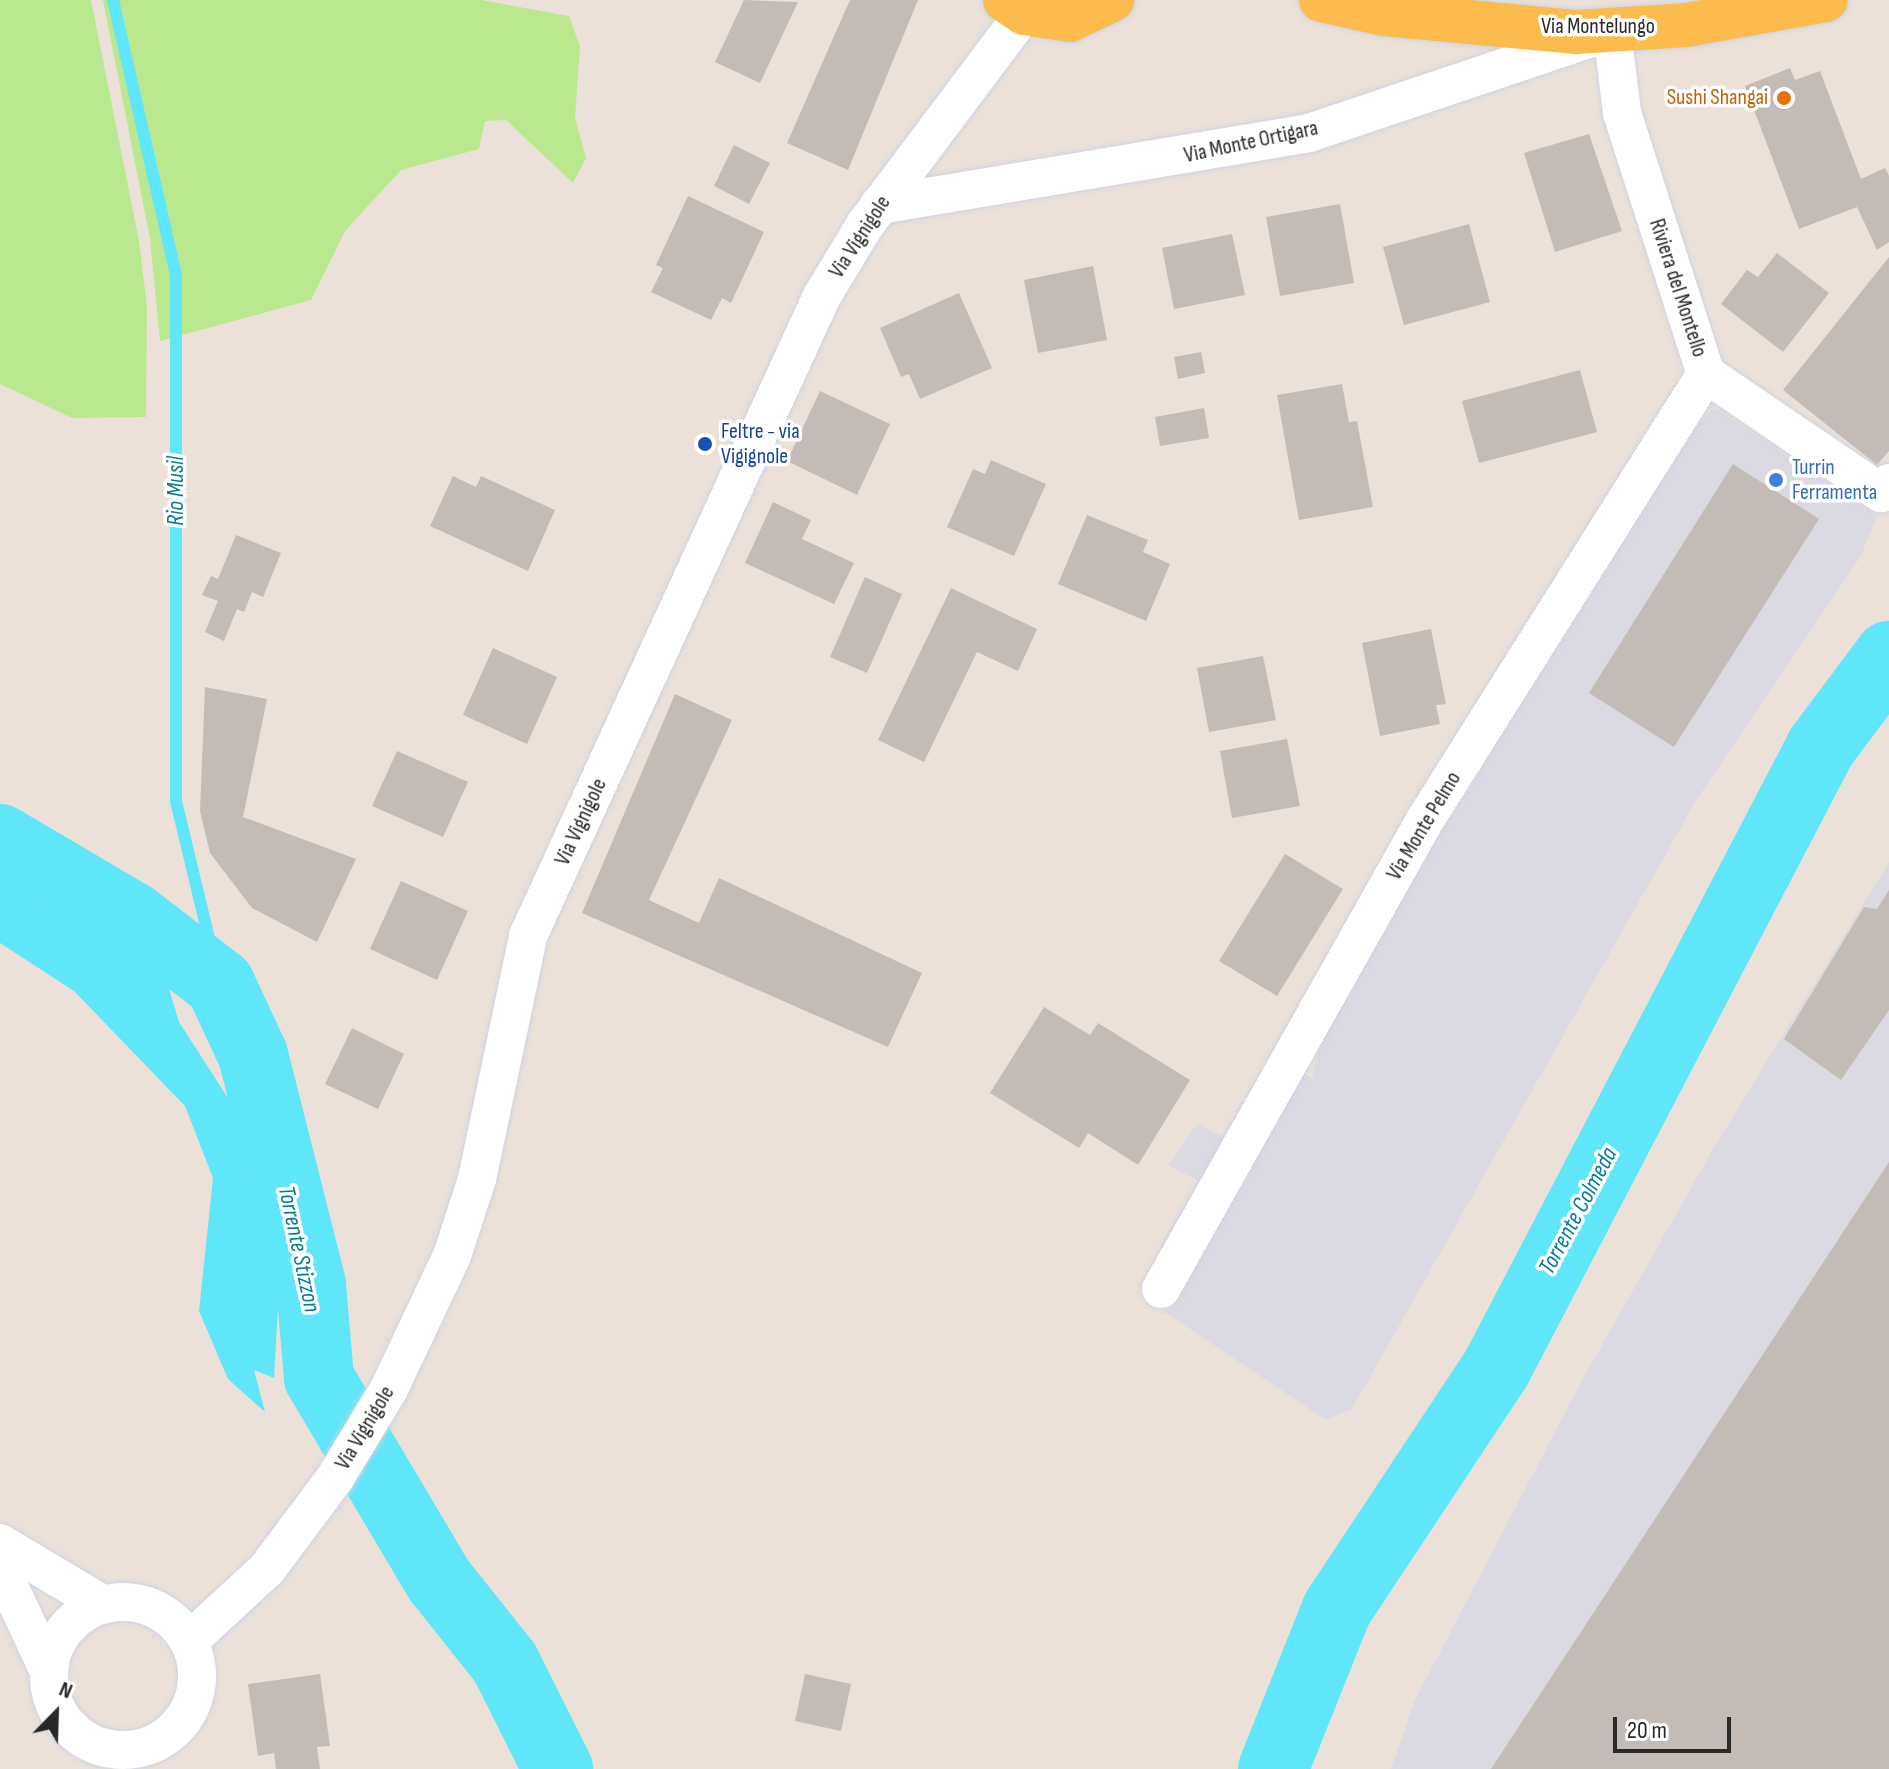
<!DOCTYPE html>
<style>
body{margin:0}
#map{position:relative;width:1889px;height:1769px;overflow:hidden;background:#ece1d8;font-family:"Sofia Sans Condensed",sans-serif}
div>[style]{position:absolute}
.industrial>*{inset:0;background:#dbdae3}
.green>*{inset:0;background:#bae88f}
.water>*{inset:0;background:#60e6f9}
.stream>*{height:12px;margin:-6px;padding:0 6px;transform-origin:6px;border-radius:6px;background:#60e6f9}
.river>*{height:70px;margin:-35px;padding:0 35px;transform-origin:35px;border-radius:35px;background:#60e6f9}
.building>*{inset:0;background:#c3bbb5}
.roads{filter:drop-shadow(0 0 2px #cdd4e3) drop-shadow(0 0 2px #cdd4e3)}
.minor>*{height:38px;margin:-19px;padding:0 19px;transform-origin:19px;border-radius:19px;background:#fff}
.minor>.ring{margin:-19px;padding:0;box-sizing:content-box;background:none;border:38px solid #fff;border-radius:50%}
.major>*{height:44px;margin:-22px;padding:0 22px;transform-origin:22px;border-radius:22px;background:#fcbb4d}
.dots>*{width:22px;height:22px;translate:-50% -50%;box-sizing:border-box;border:4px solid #fff;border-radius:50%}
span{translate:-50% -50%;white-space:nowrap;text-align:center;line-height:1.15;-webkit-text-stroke:7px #fff;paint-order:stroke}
.street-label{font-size:22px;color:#282828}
.food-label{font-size:22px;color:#c56008}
.right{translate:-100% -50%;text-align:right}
.transit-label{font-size:22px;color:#164399}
.left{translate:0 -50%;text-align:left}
.shop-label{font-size:22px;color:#366cbe}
.water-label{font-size:24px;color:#037c9b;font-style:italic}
.north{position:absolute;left:16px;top:1673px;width:80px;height:80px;-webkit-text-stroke:6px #fff;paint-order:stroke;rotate:23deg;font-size:22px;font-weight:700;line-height:32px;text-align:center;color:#282828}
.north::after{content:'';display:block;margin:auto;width:28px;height:36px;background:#282828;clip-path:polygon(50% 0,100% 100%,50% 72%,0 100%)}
.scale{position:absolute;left:1613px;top:1717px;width:118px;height:36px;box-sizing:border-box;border:4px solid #282828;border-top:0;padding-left:10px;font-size:24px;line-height:28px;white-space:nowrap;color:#282828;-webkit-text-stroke:6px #fff;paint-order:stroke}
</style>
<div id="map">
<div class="industrial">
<div style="clip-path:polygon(1715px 408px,1877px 516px,1861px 556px,1697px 799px,1352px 1409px,1326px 1420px,1142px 1297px,1167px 1233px,1201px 1183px,1168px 1165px,1197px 1124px,1222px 1136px,1274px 1053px,1312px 1078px,1326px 1016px,1701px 419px)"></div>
<div style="clip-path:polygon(1889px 862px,1889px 1769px,1391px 1769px,1415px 1700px,1581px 1382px,1713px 1149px)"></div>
</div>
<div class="green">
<div style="clip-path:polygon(0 0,91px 0,139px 241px,147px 307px,146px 417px,72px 418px,0 384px)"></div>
<div style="clip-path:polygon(103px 0,481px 0,569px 16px,580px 46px,575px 118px,586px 158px,573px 183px,506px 120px,485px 121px,479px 149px,401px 170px,345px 231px,311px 300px,160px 341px,150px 239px)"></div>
</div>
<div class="water">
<div style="clip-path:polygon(0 866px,163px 969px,179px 1022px,257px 1143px,279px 1289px,274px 1378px,254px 1370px,265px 1412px,228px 1379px,199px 1311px,213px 1178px,185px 1106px,74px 991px,0 943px)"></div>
</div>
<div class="stream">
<div style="left:113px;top:0;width:282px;rotate:77.1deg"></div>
<div style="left:176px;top:275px;width:526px;rotate:90deg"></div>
<div style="left:176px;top:801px;width:188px;rotate:76.5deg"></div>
</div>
<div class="river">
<div style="left:0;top:839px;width:156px;rotate:30.5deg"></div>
<div style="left:134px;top:918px;width:108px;rotate:37.5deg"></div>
<div style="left:220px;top:984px;width:78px;rotate:65.1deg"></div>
<div style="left:253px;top:1055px;width:237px;rotate:75.8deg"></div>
<div style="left:311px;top:1285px;width:93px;rotate:85.1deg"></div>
<div style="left:319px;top:1378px;width:235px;rotate:59.3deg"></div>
<div style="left:439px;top:1580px;width:106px;rotate:51.5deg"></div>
<div style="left:505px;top:1663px;width:119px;rotate:63.4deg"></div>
<div style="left:1273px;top:1769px;width:172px;rotate:-68.2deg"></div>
<div style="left:1337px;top:1609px;width:288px;rotate:-56.5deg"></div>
<div style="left:1496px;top:1369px;width:702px;rotate:-62.41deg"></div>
<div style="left:1821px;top:747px;width:114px;rotate:-53.2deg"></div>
</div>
<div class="building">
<div style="clip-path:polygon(744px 0,798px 2px,760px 83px,715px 62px)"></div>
<div style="clip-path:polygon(850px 0,918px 0,848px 170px,787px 143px)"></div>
<div style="clip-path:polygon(1790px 68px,1795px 80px,1820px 71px,1861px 179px,1885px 168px,1889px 176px,1889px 242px,1877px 250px,1857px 207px,1799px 229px,1745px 86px)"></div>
<div style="clip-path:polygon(1589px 134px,1622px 231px,1555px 252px,1524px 153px)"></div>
<div style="clip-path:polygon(734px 145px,770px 163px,749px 204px,714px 186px)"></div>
<div style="clip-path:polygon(688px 196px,764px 232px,731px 303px,722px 298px,711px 320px,651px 292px,663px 268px,656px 265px)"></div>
<div style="clip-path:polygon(1340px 204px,1354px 283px,1280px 296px,1266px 217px)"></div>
<div style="clip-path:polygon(1469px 224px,1490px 302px,1404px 325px,1383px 247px)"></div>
<div style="clip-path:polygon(1232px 234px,1245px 295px,1174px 309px,1162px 248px)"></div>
<div style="clip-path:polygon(1777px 253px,1829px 293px,1783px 352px,1721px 304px,1747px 270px,1758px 277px)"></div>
<div style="clip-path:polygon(1889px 257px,1889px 451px,1877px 465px,1783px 390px)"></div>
<div style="clip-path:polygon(1093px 266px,1107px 340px,1038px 353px,1024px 280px)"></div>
<div style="clip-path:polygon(959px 293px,992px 368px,920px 399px,909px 374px,901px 377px,880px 328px)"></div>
<div style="clip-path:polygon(1201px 352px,1205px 373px,1178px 379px,1174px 357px)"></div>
<div style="clip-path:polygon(1580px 370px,1597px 432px,1479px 463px,1462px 401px)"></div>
<div style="clip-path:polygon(1342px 384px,1349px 422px,1357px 421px,1373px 507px,1299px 520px,1277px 395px)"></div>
<div style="clip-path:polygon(820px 391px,890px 424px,857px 495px,787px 461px)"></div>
<div style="clip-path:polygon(1204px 408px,1209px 438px,1160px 446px,1155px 417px)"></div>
<div style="clip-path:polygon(991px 460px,1046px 484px,1014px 556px,947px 527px,973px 469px,985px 474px)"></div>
<div style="clip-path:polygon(1733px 464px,1819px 519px,1674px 747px,1589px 693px)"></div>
<div style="clip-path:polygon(453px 476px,476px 487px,481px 476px,555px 510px,528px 571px,430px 526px)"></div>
<div style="clip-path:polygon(773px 502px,811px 520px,802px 539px,854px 563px,834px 604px,745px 563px)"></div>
<div style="clip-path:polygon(1087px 515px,1148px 540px,1143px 552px,1170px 564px,1146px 621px,1058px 584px)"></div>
<div style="clip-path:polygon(236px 535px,281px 553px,263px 597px,252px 592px,244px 612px,237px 609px,224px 641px,205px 632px,218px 601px,202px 595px,211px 576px,218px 579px)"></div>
<div style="clip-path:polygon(865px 577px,902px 594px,867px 673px,830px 657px)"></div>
<div style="clip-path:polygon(951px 588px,1037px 629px,1018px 671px,977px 652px,924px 762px,878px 740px)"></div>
<div style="clip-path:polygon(1431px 629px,1446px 704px,1436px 705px,1440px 724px,1380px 736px,1362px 643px)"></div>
<div style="clip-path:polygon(493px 648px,557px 677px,527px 744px,463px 715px)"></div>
<div style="clip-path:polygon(1263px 656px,1276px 720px,1209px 732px,1197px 668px)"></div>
<div style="clip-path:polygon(205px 687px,267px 699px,243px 817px,356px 859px,317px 942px,252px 908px,210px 853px,200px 811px)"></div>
<div style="clip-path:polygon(675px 694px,732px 720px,649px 900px,699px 923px,719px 878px,922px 973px,888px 1047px,582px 913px)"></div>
<div style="clip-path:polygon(1287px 739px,1300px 806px,1232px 818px,1220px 751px)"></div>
<div style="clip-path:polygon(397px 751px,468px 782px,443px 837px,372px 806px)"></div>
<div style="clip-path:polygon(1285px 854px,1343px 889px,1277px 996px,1219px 961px)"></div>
<div style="clip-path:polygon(401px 881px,468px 911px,437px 980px,370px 949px)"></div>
<div style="clip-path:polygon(1889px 890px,1889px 1010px,1841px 1080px,1784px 1039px,1864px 907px,1877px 909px)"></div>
<div style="clip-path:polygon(1044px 1007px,1090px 1035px,1098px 1023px,1190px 1080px,1138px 1165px,1088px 1133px,1079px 1148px,990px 1093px)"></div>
<div style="clip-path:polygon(352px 1028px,404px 1054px,378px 1109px,325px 1084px)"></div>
<div style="clip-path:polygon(1889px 1162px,1889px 1769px,1491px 1769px)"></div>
<div style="clip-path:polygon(320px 1674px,330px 1746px,317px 1747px,320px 1769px,276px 1769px,274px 1753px,258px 1756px,248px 1684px)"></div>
<div style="clip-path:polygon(805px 1674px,851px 1684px,841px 1731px,795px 1721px)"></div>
</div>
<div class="roads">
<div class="minor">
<div style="left:879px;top:205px;width:436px;rotate:-9.5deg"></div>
<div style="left:1309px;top:133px;width:320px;rotate:-18.6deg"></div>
<div style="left:1612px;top:31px;width:83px;rotate:83deg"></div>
<div style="left:1622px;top:113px;width:274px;rotate:72.2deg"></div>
<div style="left:1706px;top:374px;width:212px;rotate:34.2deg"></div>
<div style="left:1881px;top:493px;width:13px;rotate:-51deg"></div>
<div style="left:1161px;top:1289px;width:538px;rotate:-60.62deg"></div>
<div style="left:1425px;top:820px;width:527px;rotate:-57.79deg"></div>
<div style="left:0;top:1543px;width:119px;rotate:30.9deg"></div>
<div style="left:0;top:1567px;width:115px;rotate:64.8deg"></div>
<div class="ring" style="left:49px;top:1602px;width:110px;height:110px"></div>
<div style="left:189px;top:1641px;width:106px;rotate:-42.7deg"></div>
<div style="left:267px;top:1569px;width:114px;rotate:-53.2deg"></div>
<div style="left:335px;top:1478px;width:104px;rotate:-58.8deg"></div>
<div style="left:389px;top:1389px;width:147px;rotate:-64.7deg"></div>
<div style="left:452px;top:1256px;width:81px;rotate:-72deg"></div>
<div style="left:477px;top:1179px;width:248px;rotate:-78.1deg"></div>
<div style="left:528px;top:936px;width:704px;rotate:-65.33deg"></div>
<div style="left:822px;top:296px;width:83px;rotate:-58.8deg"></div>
<div style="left:865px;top:225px;width:265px;rotate:-53.1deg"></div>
</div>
<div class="major">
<div style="left:1005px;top:0;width:23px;rotate:34deg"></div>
<div style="left:1024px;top:13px;width:47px;rotate:8.7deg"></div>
<div style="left:1070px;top:20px;width:47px;rotate:-25.5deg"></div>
<div style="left:1321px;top:0;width:65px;rotate:12.5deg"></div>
<div style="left:1384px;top:14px;width:193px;rotate:5.4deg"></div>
<div style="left:1576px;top:32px;width:110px;rotate:-3.6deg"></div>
<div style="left:1686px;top:25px;width:142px;rotate:-10.1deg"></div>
</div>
</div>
<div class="dots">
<div style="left:1784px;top:98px;background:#e8710a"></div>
<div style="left:705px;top:444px;background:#1a4fb4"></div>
<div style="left:1776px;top:480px;background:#3f7fe0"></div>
</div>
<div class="street-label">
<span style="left:1598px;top:27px">Via Montelungo</span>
<span style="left:1251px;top:142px;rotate:-12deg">Via Monte Ortigara</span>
<span style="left:860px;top:237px;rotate:-57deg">Via Vignigole</span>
<span style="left:1678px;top:288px;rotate:72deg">Riviera del Montello</span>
<span style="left:581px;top:822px;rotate:-65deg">Via Vignigole</span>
<span style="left:1424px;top:826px;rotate:-59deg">Via Monte Pelmo</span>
<span style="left:365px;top:1428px;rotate:-59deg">Via Vignigole</span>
</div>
<div class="food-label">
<span class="right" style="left:1768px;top:98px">Sushi Shangai</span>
</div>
<div class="transit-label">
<span class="left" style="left:721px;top:444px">Feltre - via<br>Vigignole</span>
</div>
<div class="shop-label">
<span class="left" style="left:1792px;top:480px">Turrin<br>Ferramenta</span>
</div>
<div class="water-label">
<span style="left:176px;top:491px;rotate:-90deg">Rio Musil</span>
<span style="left:1578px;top:1211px;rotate:-62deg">Torrente Colmeda</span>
<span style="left:299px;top:1249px;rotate:78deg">Torrente Stizzon</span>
</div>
<div class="north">N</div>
<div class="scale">20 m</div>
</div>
